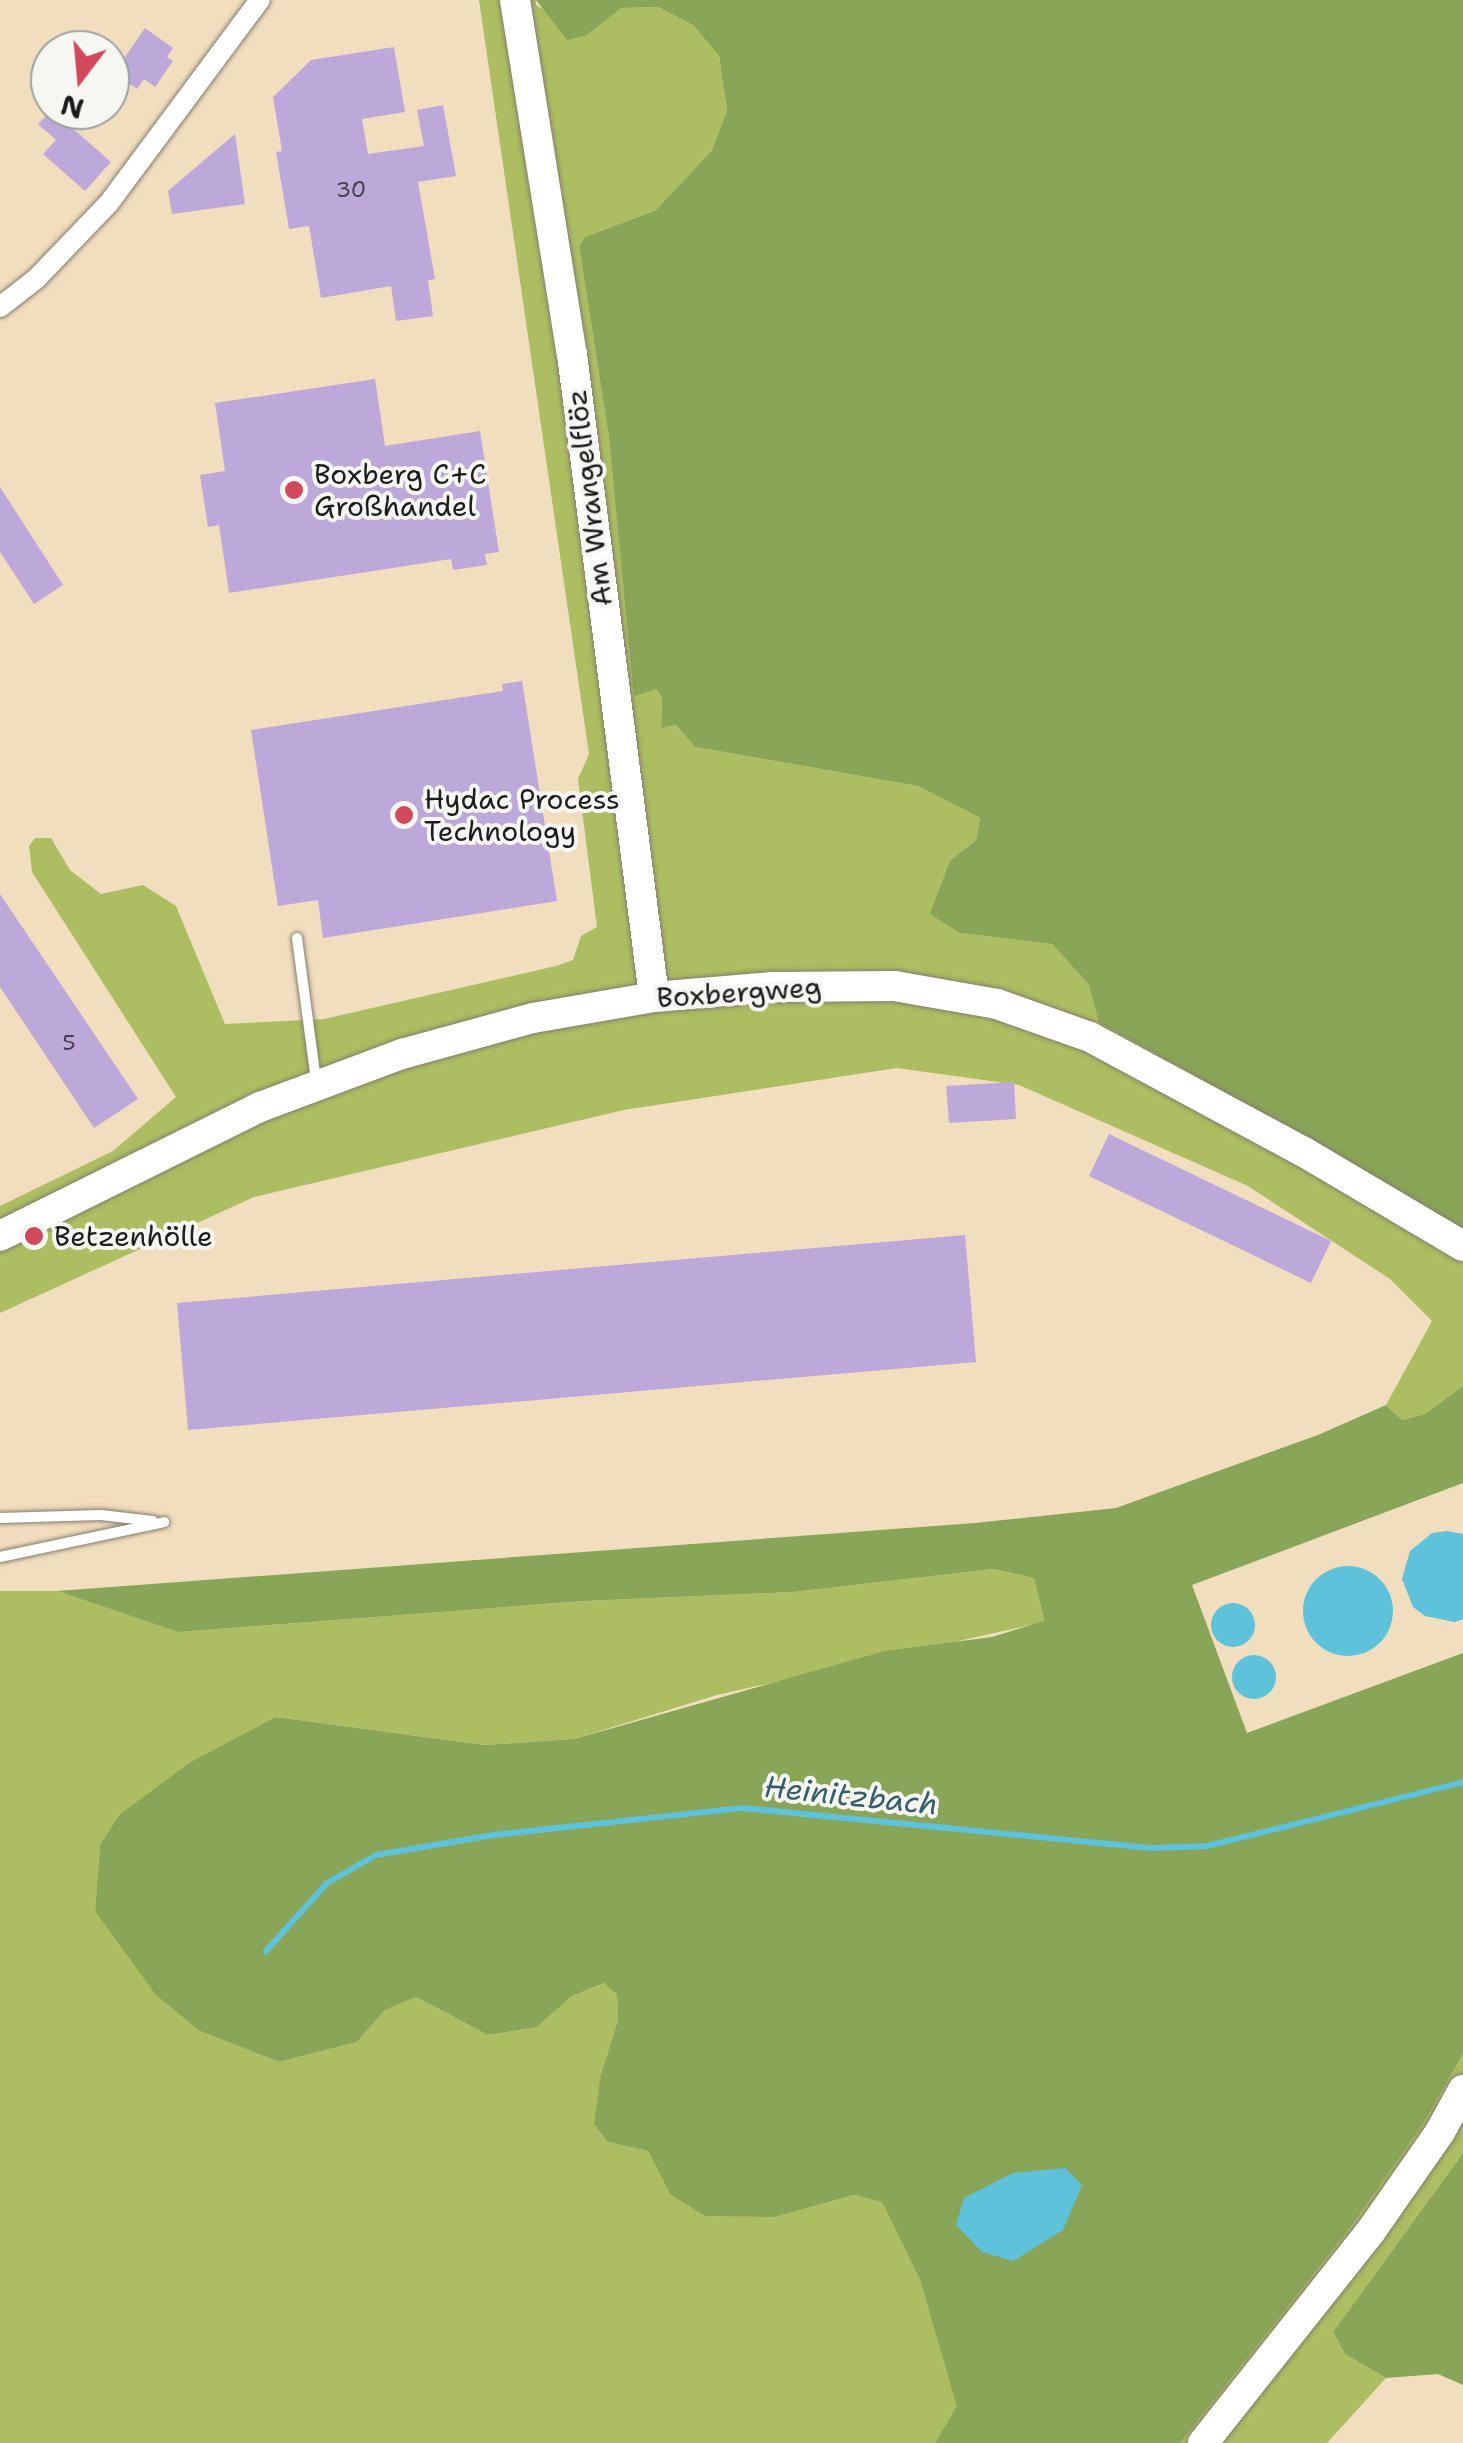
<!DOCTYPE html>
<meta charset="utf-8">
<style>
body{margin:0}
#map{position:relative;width:1463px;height:2443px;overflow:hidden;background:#f1debf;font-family:"Shantell Sans",sans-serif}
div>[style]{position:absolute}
.green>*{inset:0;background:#acbe61}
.forest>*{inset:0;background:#89a557}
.water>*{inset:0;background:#5dc2da}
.round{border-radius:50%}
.stream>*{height:6px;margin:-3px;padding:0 3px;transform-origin:3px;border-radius:3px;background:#5dc2da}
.building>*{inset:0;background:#bca9d9}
.roads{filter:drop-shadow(0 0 2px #867d6e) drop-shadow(0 0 2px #867d6e)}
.lane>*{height:10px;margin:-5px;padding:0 5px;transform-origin:5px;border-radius:5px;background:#fff}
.street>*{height:20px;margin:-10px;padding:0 10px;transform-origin:10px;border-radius:10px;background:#fff}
.secondary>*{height:30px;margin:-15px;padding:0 15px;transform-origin:15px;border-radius:15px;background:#fff}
.dots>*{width:28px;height:28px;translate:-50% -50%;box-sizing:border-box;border:5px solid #f6f6f2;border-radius:50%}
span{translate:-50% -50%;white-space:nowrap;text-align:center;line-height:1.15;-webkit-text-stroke:8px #f6f6f2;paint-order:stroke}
.number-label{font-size:22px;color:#443f4b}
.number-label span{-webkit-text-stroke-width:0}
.poi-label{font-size:28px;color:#1c1c1c}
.left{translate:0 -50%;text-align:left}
.street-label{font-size:28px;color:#1c1c1c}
.water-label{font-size:30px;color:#365e68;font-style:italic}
.north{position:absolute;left:30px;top:30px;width:100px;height:100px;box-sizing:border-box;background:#f6f6f2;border:2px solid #9f9f9c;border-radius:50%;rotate:196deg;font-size:28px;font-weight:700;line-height:40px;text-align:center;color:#1c1c1c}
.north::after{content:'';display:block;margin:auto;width:35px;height:45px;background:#d1495b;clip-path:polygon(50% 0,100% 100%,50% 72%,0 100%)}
</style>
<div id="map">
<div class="green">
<div style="clip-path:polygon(479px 0,536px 0,536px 5px,587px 35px,620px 8px,658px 7px,693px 25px,719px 56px,727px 112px,712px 150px,656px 210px,585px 237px,579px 246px,609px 438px,635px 695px,657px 689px,662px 698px,661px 728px,676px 725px,695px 747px,918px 786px,980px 818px,976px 840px,950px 861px,960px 933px,1052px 944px,1089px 985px,1310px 1139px,1463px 1232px,1463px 1386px,1425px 1414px,1402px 1420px,1386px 1405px,1432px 1321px,1390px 1279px,1248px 1186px,1019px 1085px,897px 1068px,624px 1110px,254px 1197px,0 1313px,0 1206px,113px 1151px,176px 1097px,32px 872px,29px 846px,35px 838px,51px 838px,70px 870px,101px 894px,143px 885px,176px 906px,225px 1024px,324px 1019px,556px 966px,573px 960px,581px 936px,597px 927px,578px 779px,589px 754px)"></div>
<div style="clip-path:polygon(993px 1569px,1034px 1578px,1044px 1622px,717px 1695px,574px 1739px,484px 1745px,276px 1717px,119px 1815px,100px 1845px,95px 1911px,200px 2031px,279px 2062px,357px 2042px,385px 2010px,416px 1997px,488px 2035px,537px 2027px,572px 1996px,604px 1983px,617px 1995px,618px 2020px,601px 2074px,608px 2142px,648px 2151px,670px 2194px,775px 2217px,854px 2195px,882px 2202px,920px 2280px,958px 2406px,935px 2443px,0 2443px,0 1591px,57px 1591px,178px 1632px,584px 1601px,793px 1592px)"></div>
<div style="clip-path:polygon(1463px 2054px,1463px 2153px,1333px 2332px,1345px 2354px,1386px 2378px,1327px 2443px,1180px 2443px,1352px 2225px,1423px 2124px)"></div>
</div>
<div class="forest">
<div style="clip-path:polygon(536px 0,1463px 0,1463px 1232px,1310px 1139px,1099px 1022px,1089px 985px,1052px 944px,960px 933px,930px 914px,950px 861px,976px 840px,980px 818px,918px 786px,695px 747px,676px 725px,661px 728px,662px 698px,657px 689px,634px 696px,609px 438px,579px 246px,585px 237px,656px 210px,712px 150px,727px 111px,719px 56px,693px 25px,658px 7px,621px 8px,587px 35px,567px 40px)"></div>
<div style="clip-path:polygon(1463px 1386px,1463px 1483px,1192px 1585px,1247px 1733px,1463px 1653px,1463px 2054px,1423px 2124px,1352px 2225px,1180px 2443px,935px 2443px,957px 2406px,920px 2280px,882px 2202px,854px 2195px,775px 2217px,705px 2216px,670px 2194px,648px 2151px,608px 2142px,594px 2124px,601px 2074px,618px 2020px,617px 1995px,604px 1983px,572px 1996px,537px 2027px,488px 2035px,416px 1997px,385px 2010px,357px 2042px,279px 2062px,200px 2031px,156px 1995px,95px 1911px,100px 1845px,119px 1815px,189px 1763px,276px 1717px,484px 1745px,574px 1739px,885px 1651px,992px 1637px,1044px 1621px,1034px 1578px,993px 1569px,793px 1592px,584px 1601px,178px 1632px,57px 1591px,975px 1523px,1116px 1508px,1318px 1435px,1386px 1405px,1402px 1420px,1425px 1414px)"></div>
<div style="clip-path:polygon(1463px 2153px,1463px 2385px,1438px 2374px,1386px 2378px,1345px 2354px,1333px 2332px)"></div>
</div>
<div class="water">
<div style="clip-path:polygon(1447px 1531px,1463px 1534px,1463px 1619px,1455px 1622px,1425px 1616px,1413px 1607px,1402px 1579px,1410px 1551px,1432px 1533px)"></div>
<div class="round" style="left:1303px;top:1566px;width:90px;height:90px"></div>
<div class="round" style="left:1211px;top:1603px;width:44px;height:44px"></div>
<div class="round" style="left:1232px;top:1655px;width:44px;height:44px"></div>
<div style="clip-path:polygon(1065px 2168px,1082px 2185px,1063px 2230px,1013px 2261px,982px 2252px,956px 2225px,964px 2198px,1013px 2173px)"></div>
</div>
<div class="stream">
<div style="left:266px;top:1951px;width:91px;rotate:-48.1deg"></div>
<div style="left:327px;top:1883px;width:56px;rotate:-29.7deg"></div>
<div style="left:376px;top:1855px;width:119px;rotate:-9.7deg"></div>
<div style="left:493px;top:1835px;width:251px;rotate:-6.2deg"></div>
<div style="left:743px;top:1808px;width:412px;rotate:5.6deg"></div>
<div style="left:1153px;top:1848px;width:54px;rotate:-2.1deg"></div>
<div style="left:1207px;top:1846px;width:264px;rotate:-14deg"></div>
</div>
<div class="building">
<div style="clip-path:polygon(145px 28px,173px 48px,167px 57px,173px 61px,155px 87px,144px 79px,137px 89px,114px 73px)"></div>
<div style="clip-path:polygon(394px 47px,405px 112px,362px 119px,368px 154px,424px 146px,417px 110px,443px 105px,456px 176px,418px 182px,435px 279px,428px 280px,433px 316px,396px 321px,391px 286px,321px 298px,309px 226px,289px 229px,276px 152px,282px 151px,273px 97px,311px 60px)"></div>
<div style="clip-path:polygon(52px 110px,111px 162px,85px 191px,43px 154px,56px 140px,38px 124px)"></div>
<div style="clip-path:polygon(235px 134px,245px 204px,172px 214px,168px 191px)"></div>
<div style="clip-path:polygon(375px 379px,385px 446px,480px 431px,499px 552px,485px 554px,487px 565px,453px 570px,451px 559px,229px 593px,219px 525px,208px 527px,200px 475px,225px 471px,215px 403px)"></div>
<div style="clip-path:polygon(0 487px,63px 585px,34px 604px,0 552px)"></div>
<div style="clip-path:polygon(522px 681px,557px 901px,323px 938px,318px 900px,278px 906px,251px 730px,503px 691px,502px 684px)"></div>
<div style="clip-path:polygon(0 894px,138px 1099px,94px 1128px,0 987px)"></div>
<div style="clip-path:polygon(1014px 1082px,1016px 1119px,949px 1123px,946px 1086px)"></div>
<div style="clip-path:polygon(1109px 1134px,1331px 1241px,1311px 1283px,1089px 1176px)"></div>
<div style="clip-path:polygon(965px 1235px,976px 1362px,188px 1430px,177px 1303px)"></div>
</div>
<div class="roads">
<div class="lane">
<div style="left:297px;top:938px;width:144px;rotate:82.4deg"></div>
<div style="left:0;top:1518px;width:101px;rotate:-1.7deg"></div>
<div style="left:101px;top:1515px;width:52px;rotate:6.6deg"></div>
<div style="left:0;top:1557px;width:168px;rotate:-12deg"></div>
</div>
<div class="street">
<div style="left:0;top:307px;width:46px;rotate:-37.9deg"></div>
<div style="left:36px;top:279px;width:105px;rotate:-46.2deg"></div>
<div style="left:109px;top:203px;width:253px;rotate:-53.4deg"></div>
</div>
<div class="secondary">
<div style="left:515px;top:0;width:359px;rotate:80.9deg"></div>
<div style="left:572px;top:354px;width:648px;rotate:82.73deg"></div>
<div style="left:0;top:1236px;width:290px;rotate:-26.4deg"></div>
<div style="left:260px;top:1107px;width:152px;rotate:-20.5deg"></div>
<div style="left:402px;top:1054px;width:136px;rotate:-15.4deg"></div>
<div style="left:533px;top:1018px;width:123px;rotate:-9.8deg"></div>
<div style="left:654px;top:997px;width:119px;rotate:-4.8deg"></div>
<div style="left:773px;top:987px;width:122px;rotate:-0.5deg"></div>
<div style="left:895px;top:986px;width:104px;rotate:10deg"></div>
<div style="left:997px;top:1004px;width:99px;rotate:19.5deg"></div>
<div style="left:1090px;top:1037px;width:243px;rotate:28.3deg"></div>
<div style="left:1304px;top:1152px;width:185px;rotate:30.6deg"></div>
<div style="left:1203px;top:2443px;width:270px;rotate:-51.6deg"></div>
<div style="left:1371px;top:2231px;width:121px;rotate:-55.1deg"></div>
<div style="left:1440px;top:2132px;width:48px;rotate:-61.3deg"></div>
</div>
</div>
<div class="dots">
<div style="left:294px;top:490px;background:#d1495b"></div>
<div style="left:404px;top:815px;background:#d1495b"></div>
<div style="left:34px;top:1236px;background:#d1495b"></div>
</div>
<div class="number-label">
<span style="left:351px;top:190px">30</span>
<span style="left:69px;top:1043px">5</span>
</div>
<div class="poi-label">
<span class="left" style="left:314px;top:490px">Boxberg C+C<br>Großhandel</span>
<span class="left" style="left:424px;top:815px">Hydac Process<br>Technology</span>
<span class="left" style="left:54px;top:1236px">Betzenhölle</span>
</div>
<div class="street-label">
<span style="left:589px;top:498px;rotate:-97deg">Am Wrangelflöz</span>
<span style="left:739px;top:992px;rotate:-4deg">Boxbergweg</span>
</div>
<div class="water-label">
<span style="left:851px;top:1796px;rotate:6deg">Heinitzbach</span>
</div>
<div class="north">N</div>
</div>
